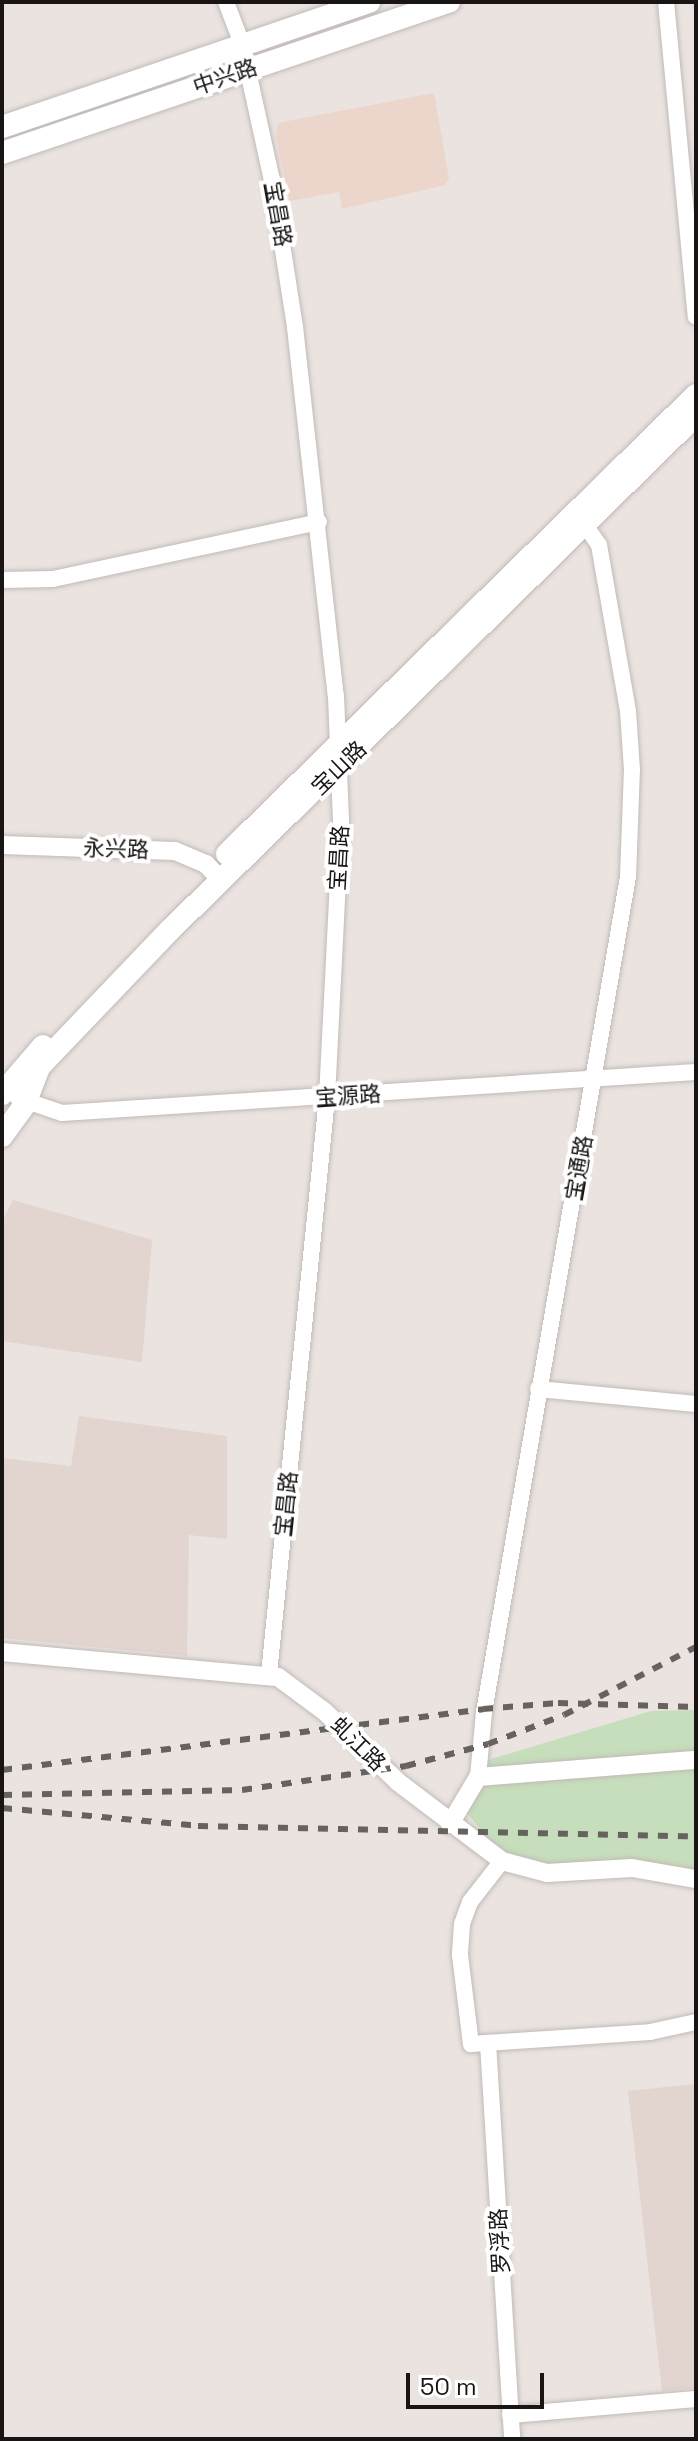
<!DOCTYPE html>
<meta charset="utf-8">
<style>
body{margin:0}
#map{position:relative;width:698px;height:2441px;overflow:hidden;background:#eae3e0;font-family:"Space Grotesk","Noto Sans SC",sans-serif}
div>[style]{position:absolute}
.commercial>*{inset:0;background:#ecd5ca}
.built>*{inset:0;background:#e2d4ce}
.green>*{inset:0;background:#c6debb}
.roads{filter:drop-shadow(0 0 2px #c1bab7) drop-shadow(0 0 2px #c1bab7)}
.minor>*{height:16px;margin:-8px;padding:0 8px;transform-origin:8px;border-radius:8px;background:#fff}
.tertiary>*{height:18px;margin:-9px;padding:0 9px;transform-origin:9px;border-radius:9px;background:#fff}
.secondary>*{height:22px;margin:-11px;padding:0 11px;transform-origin:11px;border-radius:11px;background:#fff}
.rail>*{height:6px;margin-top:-3px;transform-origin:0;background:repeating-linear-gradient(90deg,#676260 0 10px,transparent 0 20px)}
span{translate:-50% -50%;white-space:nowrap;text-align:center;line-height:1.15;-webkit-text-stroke:8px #fff;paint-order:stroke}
.street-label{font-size:22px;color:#181514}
.frame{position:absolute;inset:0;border:4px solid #181514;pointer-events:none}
.scale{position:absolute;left:406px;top:2373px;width:138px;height:36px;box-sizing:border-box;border:4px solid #181514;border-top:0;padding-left:10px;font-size:24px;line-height:28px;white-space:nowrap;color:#181514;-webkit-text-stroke:6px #fff;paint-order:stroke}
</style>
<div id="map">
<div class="commercial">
<div style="clip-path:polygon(434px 93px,449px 179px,445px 185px,342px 209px,339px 192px,290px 201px,276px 137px,278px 123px)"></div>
</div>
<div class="built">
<div style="clip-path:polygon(13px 1200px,152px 1240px,142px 1362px,2px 1341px,2px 1222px)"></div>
<div style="clip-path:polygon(79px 1416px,227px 1436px,227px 1539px,189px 1535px,187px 1656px,2px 1638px,2px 1458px,71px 1466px)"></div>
<div style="clip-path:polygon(696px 2084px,696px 2388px,662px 2391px,628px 2091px)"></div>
</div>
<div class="green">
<div style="clip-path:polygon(696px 1710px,696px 1873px,538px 1866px,499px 1852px,467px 1813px,481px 1762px,651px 1711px)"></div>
</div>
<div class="roads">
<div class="minor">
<div style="left:226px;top:2px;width:45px;rotate:69.1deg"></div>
<div style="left:242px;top:44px;width:139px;rotate:77.6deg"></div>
<div style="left:272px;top:180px;width:149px;rotate:81.1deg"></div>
<div style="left:295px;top:327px;width:371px;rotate:83.7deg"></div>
<div style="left:336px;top:696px;width:125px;rotate:87.7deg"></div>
<div style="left:341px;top:821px;width:277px;rotate:92.9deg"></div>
<div style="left:327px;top:1098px;width:579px;rotate:95.75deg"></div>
<div style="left:666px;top:2px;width:316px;rotate:84.6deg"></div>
<div style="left:2px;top:580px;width:51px;rotate:-1.1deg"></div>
<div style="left:53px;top:579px;width:272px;rotate:-12.1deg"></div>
<div style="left:18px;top:1098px;width:46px;rotate:18.8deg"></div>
<div style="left:62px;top:1113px;width:635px;rotate:-3.7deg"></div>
<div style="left:538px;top:1389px;width:159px;rotate:5.4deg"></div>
<div style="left:478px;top:1777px;width:65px;rotate:-84.7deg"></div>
<div style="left:484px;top:1712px;width:847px;rotate:-80.22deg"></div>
<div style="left:628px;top:877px;width:107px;rotate:-87.9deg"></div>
<div style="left:632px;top:770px;width:59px;rotate:-93.9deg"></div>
<div style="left:628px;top:711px;width:169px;rotate:-99.9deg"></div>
<div style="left:599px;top:545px;width:33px;rotate:-125deg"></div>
<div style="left:502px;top:1861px;width:52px;rotate:128deg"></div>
<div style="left:470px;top:1902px;width:23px;rotate:110deg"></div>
<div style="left:462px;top:1924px;width:31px;rotate:94deg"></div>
<div style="left:460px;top:1955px;width:90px;rotate:83deg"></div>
<div style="left:471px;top:2044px;width:179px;rotate:-3.8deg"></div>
<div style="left:650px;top:2032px;width:47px;rotate:-12.3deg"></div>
<div style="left:488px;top:2043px;width:397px;rotate:86.5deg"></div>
<div style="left:510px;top:2415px;width:187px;rotate:-4.9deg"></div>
</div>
<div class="tertiary">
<div style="left:2px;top:845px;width:173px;rotate:2deg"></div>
<div style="left:175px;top:851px;width:34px;rotate:23deg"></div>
<div style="left:206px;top:864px;width:22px;rotate:47deg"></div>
<div style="left:2px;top:1652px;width:277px;rotate:5.2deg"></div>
<div style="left:278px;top:1677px;width:57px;rotate:36.5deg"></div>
<div style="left:324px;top:1711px;width:103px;rotate:43.8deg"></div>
<div style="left:398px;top:1782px;width:131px;rotate:37.2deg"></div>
<div style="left:502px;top:1861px;width:47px;rotate:14.9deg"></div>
<div style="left:547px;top:1873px;width:85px;rotate:-3.4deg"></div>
<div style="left:632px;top:1868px;width:65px;rotate:9.8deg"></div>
<div style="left:450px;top:1824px;width:55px;rotate:-59.2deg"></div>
<div style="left:478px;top:1777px;width:219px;rotate:-4.5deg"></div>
</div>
<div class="secondary">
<div style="left:2px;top:127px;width:388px;rotate:-18.8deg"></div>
<div style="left:2px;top:153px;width:472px;rotate:-18.7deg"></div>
<div style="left:227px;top:854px;width:656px;rotate:-44.38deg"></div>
<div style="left:2px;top:1094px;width:63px;rotate:-49.5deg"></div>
<div style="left:2px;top:1136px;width:39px;rotate:-54deg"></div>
<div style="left:25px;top:1104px;width:40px;rotate:-69deg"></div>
<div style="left:39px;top:1067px;width:188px;rotate:-46.3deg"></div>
<div style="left:169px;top:931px;width:738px;rotate:-44.4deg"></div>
</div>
</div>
<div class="rail">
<div style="left:2px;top:1770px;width:485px;rotate:-7.2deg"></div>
<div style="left:483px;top:1709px;width:75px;rotate:-4.6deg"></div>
<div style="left:558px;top:1703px;width:138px;rotate:1.7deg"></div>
<div style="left:2px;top:1795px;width:240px;rotate:-1.2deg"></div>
<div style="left:242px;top:1790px;width:166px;rotate:-8.3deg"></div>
<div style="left:406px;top:1766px;width:85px;rotate:-15deg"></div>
<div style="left:488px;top:1744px;width:81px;rotate:-20.9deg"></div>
<div style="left:564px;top:1715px;width:148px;rotate:-27.3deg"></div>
<div style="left:2px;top:1808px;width:197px;rotate:5.2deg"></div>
<div style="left:198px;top:1826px;width:498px;rotate:1.2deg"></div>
</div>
<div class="street-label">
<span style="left:225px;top:77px;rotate:-19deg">中兴路</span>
<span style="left:278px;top:214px;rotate:80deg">宝昌路</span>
<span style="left:339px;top:768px;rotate:-44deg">宝山路</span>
<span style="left:116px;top:849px;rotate:2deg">永兴路</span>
<span style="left:339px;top:858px;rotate:-87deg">宝昌路</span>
<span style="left:348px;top:1096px;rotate:-4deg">宝源路</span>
<span style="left:579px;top:1168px;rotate:-80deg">宝通路</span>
<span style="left:286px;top:1504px;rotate:-84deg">宝昌路</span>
<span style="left:358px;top:1744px;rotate:44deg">虬江路</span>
<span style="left:500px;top:2241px;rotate:-93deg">罗浮路</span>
</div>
<div class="frame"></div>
<div class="scale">50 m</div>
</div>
